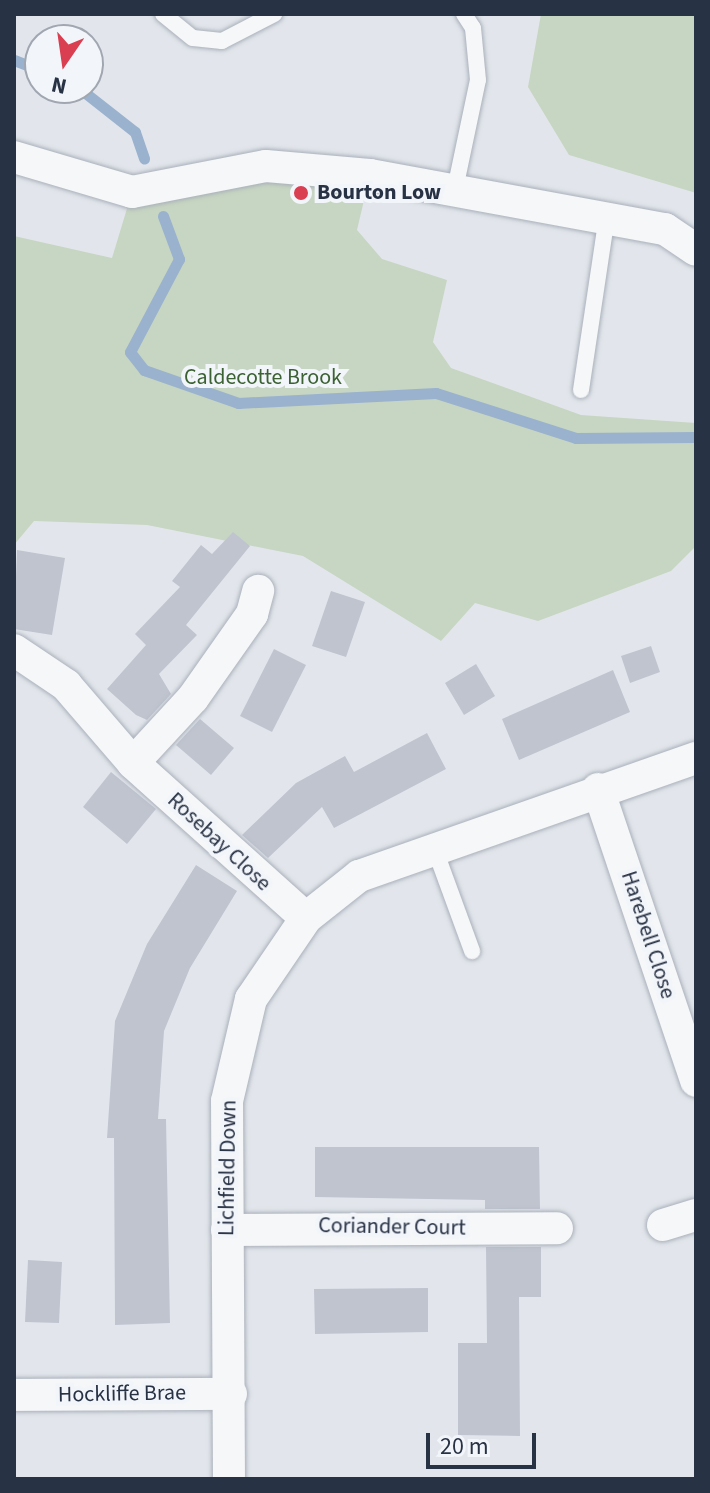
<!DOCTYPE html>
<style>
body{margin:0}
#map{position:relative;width:710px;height:1493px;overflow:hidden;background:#e2e6ec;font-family:"Source Sans 3",sans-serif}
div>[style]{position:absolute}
.green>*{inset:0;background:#c7d6c2}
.stream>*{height:11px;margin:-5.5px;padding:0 5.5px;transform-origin:5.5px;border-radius:5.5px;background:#9ab2ce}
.building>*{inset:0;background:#bfc4cf}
.roads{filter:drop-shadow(0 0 2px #aab0ba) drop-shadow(0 0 2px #aab0ba)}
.service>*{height:16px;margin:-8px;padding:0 8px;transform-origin:8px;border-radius:8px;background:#f5f7f9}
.minor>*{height:32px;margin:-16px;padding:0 16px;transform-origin:16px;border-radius:16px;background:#f5f7f9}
.dots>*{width:22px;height:22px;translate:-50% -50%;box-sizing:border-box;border:4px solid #f2f5f9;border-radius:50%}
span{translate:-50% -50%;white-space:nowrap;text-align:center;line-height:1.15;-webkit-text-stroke:8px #f2f5f9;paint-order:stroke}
.poi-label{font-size:22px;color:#283245;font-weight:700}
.left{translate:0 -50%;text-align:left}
.park-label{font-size:22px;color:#3c6234}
.street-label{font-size:22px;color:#283245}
.frame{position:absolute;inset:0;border:16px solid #283245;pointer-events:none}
.north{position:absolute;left:24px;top:24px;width:80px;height:80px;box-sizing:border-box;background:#f2f5f9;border:2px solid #a1a7b1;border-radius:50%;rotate:193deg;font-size:22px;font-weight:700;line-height:32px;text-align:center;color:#283245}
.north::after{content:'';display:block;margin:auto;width:28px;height:36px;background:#da3e51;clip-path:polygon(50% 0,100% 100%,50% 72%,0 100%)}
.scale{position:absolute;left:426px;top:1433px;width:110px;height:36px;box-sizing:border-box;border:4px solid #283245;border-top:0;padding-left:10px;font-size:24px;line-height:28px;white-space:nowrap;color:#283245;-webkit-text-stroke:6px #f2f5f9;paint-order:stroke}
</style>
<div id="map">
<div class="green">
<div style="clip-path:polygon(541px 14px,696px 14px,696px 193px,569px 155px,528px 87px)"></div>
<div style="clip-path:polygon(266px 166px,370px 175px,357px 230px,382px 259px,447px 280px,433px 342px,451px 368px,581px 415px,696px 423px,696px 546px,671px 571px,538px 621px,475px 603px,441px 641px,303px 556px,147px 525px,34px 521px,14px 545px,14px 236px,112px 258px,132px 192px)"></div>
</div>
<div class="stream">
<div style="left:14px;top:60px;width:28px;rotate:21deg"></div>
<div style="left:79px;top:88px;width:71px;rotate:38.2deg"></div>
<div style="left:135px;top:132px;width:28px;rotate:71deg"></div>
<div style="left:163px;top:216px;width:46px;rotate:69.6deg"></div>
<div style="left:179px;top:259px;width:105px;rotate:117.8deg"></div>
<div style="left:130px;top:352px;width:23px;rotate:52deg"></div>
<div style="left:144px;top:370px;width:100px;rotate:19.3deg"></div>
<div style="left:238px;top:403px;width:198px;rotate:-2.9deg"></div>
<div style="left:436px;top:393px;width:147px;rotate:17.8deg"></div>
<div style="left:576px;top:438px;width:120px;rotate:-0.5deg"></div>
</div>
<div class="building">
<div style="clip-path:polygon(233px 532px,250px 546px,186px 625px,197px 635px,159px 674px,171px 694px,147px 720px,136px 715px,107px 689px,146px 645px,135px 634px,180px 587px,172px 581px,201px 545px,212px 554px)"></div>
<div style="clip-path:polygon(17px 550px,65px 558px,52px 635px,14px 629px)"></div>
<div style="clip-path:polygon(331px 591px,365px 602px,346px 657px,312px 646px)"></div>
<div style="clip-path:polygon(651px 646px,660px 672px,630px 683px,621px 656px)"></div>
<div style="clip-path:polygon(274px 649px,306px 665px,272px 732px,240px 716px)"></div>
<div style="clip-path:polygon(476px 664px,495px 696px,464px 715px,445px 683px)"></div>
<div style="clip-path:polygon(613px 670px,630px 712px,519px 760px,502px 719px)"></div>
<div style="clip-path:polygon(200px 719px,234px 748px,211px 775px,176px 745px)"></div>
<div style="clip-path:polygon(427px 733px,446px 769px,334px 828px,322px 807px,268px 858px,242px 835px,296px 783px,345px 756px,354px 772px)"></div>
<div style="clip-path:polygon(111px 772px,156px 809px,127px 844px,83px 807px)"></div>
<div style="clip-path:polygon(196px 865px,237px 891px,190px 968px,164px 1031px,158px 1119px,166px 1119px,170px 1323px,115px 1325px,114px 1138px,107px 1138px,115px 1021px,147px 944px)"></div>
<div style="clip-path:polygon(315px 1147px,539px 1147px,540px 1209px,485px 1209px,485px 1200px,315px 1197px)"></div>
<div style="clip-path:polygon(486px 1247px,541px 1247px,541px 1297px,519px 1297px,520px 1436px,458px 1435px,458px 1343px,487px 1343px)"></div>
<div style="clip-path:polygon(28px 1260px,62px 1262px,59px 1323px,25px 1322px)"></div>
<div style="clip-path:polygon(428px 1288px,428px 1332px,315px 1334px,314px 1289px)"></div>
</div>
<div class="roads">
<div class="service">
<div style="left:163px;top:14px;width:38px;rotate:39deg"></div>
<div style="left:193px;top:38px;width:29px;rotate:6deg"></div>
<div style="left:222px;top:41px;width:59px;rotate:-27.4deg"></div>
<div style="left:455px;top:189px;width:111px;rotate:-78.1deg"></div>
<div style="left:478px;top:80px;width:52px;rotate:-95.5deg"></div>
<div style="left:473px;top:28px;width:17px;rotate:-123deg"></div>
<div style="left:581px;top:390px;width:175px;rotate:-81.5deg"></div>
<div style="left:434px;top:847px;width:111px;rotate:69.9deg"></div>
</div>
<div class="minor">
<div style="left:14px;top:157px;width:123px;rotate:16.5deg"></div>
<div style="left:132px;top:192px;width:136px;rotate:-11deg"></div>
<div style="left:266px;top:166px;width:104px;rotate:4.9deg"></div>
<div style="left:370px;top:175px;width:300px;rotate:10.4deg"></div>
<div style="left:665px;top:229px;width:37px;rotate:34deg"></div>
<div style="left:14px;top:650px;width:63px;rotate:33.9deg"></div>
<div style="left:66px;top:685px;width:103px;rotate:49.3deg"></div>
<div style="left:133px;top:763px;width:232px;rotate:41.9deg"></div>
<div style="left:133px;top:763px;width:88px;rotate:-47.3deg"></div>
<div style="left:193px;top:698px;width:103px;rotate:-54.9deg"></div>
<div style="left:252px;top:614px;width:24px;rotate:-75deg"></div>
<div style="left:598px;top:789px;width:308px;rotate:71.4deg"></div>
<div style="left:663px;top:1225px;width:34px;rotate:-17deg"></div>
<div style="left:227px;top:1230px;width:330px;rotate:-0.3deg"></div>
<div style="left:14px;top:1395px;width:217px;rotate:-0.3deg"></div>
<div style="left:229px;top:1479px;width:378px;rotate:-90.3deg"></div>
<div style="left:227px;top:1101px;width:105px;rotate:-76.8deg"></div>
<div style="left:251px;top:999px;width:98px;rotate:-55.8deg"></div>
<div style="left:306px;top:918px;width:68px;rotate:-38.4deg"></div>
<div style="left:359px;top:876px;width:357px;rotate:-19.3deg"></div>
</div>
</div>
<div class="dots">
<div style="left:301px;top:193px;background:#da3e51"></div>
</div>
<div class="poi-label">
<span class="left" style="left:317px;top:193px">Bourton Low</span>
</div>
<div class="park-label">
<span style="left:263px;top:378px">Caldecotte Brook</span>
</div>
<div class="street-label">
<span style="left:219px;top:842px;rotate:43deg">Rosebay Close</span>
<span style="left:648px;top:935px;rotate:72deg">Harebell Close</span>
<span style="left:228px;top:1168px;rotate:-89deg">Lichfield Down</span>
<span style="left:392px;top:1227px;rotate:1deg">Coriander Court</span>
<span style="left:122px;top:1394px;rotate:-1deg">Hockliffe Brae</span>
</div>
<div class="frame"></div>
<div class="north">N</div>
<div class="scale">20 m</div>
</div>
